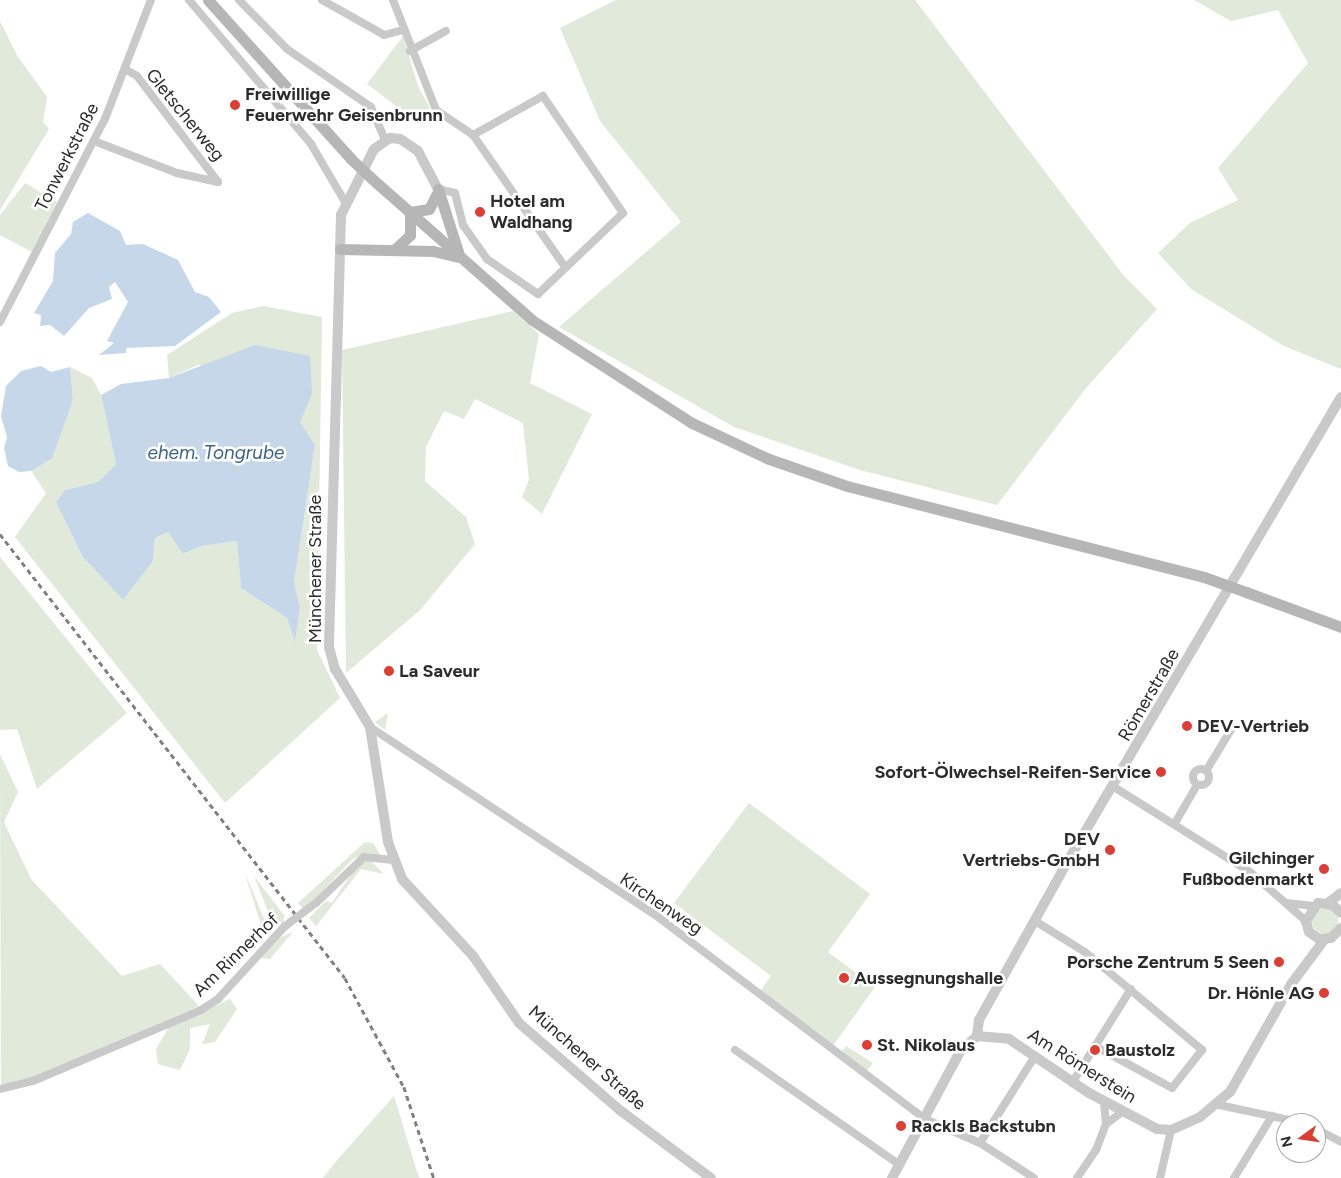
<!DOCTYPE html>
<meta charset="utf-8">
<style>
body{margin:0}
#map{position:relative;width:1341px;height:1178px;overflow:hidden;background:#fff;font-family:Figtree,sans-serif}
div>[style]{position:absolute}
.green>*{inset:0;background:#e0e9da}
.round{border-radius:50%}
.water>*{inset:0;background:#c6d7e9}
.minor>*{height:8px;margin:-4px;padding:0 4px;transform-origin:4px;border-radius:4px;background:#c9c9c9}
.minor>.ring{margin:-4px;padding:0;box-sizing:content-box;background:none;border:8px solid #c9c9c9;border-radius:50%}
.tertiary>*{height:10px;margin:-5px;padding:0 5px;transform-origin:5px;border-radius:5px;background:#c9c9c9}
.secondary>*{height:11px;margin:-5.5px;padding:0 5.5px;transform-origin:5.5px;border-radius:5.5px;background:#b6b6b6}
.rail>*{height:2.5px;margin-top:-1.25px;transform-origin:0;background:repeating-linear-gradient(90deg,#818181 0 5px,transparent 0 9px)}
.minor-bridge>*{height:8px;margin:-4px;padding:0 4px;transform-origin:4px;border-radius:4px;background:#c9c9c9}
.secondary-bridge>*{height:11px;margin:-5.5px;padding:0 5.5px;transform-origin:5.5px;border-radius:5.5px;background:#b6b6b6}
.dots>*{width:14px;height:14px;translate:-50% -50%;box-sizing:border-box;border:2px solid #fff;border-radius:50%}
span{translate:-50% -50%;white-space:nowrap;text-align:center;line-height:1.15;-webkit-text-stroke:5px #fff;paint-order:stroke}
.poi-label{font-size:18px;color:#2c2c2c;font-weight:700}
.left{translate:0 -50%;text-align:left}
.right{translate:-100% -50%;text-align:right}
.street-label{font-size:18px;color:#2c2c2c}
.water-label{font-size:19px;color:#3e638a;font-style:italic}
.north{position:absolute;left:1276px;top:1113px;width:50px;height:50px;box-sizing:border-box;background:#fff;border:1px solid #ababab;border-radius:50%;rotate:256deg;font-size:14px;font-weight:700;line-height:20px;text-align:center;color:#2c2c2c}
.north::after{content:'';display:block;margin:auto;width:18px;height:22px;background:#dd3e34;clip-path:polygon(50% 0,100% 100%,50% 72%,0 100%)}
</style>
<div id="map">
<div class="green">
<div style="clip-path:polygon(616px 0,915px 0,1124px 276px,1157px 309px,1086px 388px,997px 505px,860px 470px,734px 427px,559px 327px,681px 222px,600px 121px,560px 28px)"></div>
<div style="clip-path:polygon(1194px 0,1341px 0,1341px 369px,1284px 346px,1191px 289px,1158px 253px,1190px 223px,1238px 200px,1218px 168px,1308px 63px,1278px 10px,1231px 21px)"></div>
<div style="clip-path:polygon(0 21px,18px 57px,47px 97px,43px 122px,49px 129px,0 210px)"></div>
<div style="clip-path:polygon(403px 36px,418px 86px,430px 108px,415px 120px,367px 84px)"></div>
<div style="clip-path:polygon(25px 183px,57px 202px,32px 252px,0 235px,0 215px)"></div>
<div style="clip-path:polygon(263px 306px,322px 317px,317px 650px,340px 698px,225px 803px,15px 537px,46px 493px,31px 471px,41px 464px,73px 400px,70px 367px,92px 378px,101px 395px,116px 464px,98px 482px,65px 490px,56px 502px,82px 556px,123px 600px,153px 561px,155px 538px,168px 532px,184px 554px,201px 546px,237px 541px,241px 588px,287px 618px,295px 641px,300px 607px,294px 583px,315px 445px,299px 422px,312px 394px,198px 365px,169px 378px,167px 355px,232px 313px)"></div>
<div style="clip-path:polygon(513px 311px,539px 334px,530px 383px,592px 414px,542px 514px,522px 497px,529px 480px,523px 423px,475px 399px,464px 419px,444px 411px,426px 447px,425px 481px,466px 517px,475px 544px,420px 610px,346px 673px,342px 350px)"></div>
<div style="clip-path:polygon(0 557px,127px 713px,37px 789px,17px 729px,0 730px)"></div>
<div style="clip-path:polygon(388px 713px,385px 730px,375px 722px)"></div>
<div style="clip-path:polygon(0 754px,18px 792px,4px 822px,31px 879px,122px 976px,160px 964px,199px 1006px,15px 1085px,1px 1085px)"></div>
<div style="clip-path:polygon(749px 803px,870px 894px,828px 952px,875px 987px,832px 1047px,761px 990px,771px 976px,674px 903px)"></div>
<div style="clip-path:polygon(365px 842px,373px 843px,382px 857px,366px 853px,353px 859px,304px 910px,298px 903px)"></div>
<div style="clip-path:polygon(370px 860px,384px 874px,361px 869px,316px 926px,309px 918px,326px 901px,332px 903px,359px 863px)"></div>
<div style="clip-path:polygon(244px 871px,270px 933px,265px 937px)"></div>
<div style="clip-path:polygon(254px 876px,284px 915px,284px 926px,269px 914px)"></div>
<div class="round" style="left:1312px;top:908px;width:26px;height:26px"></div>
<div style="clip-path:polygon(293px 932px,270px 959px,259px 958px,279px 938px)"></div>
<div style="clip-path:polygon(230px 999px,237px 1009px,215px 1042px,202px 1044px,210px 1024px,190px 1028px,190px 1049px,180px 1070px,158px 1064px,156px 1049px,169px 1027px)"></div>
<div style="clip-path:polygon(846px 1046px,873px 1063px,866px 1072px,841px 1053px)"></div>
<div style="clip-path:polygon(394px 1096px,419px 1178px,323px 1178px,338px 1159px)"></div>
</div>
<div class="water">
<div style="clip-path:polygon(88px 213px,120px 231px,126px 245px,143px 244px,178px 260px,195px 292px,209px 297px,221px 312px,175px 346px,126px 348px,126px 353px,99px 355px,114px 343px,107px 341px,128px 302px,115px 282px,109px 287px,112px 299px,89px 308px,64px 336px,50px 325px,40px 326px,41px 315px,34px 313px,53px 281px,55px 253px,71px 234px,73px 222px)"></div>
<div style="clip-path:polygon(255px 345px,310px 356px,312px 394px,300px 422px,315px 445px,294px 583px,300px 607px,295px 642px,287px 618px,241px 588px,237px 541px,201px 546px,183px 554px,168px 532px,155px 538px,153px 561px,123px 600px,82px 556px,56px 502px,65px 490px,98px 482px,116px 464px,101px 395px,121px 384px,169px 378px)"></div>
<div style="clip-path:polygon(41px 366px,51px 372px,70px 367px,73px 400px,52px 458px,31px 471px,19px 472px,8px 466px,4px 448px,7px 437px,1px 416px,6px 386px,21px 371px)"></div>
</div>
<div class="minor">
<div style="left:189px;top:0;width:189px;rotate:49.7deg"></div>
<div style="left:311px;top:144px;width:67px;rotate:59.6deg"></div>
<div style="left:239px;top:0;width:69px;rotate:45.6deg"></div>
<div style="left:287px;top:49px;width:102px;rotate:34.6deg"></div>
<div style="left:371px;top:107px;width:36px;rotate:67deg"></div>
<div style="left:322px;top:0;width:71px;rotate:29.4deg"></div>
<div style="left:384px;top:35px;width:20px;rotate:-15deg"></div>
<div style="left:393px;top:0;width:118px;rotate:68.6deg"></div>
<div style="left:436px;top:110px;width:45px;rotate:34deg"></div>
<div style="left:473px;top:135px;width:161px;rotate:55.1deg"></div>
<div style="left:410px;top:51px;width:41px;rotate:-29.1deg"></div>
<div style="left:94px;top:141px;width:89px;rotate:21.1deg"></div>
<div style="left:177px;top:173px;width:42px;rotate:12.4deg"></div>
<div style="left:218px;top:182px;width:133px;rotate:-127.4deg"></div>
<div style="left:137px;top:76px;width:14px;rotate:-150deg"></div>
<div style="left:438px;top:189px;width:17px;rotate:13deg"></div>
<div style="left:455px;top:193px;width:33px;rotate:76deg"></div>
<div style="left:463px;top:225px;width:42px;rotate:54.8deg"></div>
<div style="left:487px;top:259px;width:62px;rotate:34.5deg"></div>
<div style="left:538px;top:294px;width:117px;rotate:-43.6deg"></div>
<div style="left:623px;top:213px;width:142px;rotate:-124.4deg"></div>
<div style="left:543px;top:96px;width:80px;rotate:150.9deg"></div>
<div style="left:0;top:322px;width:229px;rotate:-62.7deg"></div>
<div style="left:105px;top:119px;width:128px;rotate:-68.9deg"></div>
<div style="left:370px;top:727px;width:345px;rotate:33.4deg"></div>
<div style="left:658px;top:917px;width:335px;rotate:37.1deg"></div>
<div style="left:925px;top:1119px;width:60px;rotate:23.6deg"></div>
<div style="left:980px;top:1143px;width:64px;rotate:32.9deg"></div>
<div class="ring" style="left:1193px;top:769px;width:8px;height:8px"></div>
<div style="left:1206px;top:771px;width:50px;rotate:-58.8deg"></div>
<div style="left:1114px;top:787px;width:160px;rotate:32deg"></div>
<div style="left:1250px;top:872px;width:74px;rotate:41.2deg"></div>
<div style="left:1175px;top:823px;width:44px;rotate:-59.9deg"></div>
<div style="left:316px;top:903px;width:66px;rotate:-43.8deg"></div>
<div style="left:364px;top:857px;width:29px;rotate:6deg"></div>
<div style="left:1286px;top:903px;width:28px;rotate:6deg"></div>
<div style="left:1035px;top:921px;width:59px;rotate:31.8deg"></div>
<div style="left:1085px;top:952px;width:153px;rotate:39.9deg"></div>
<div style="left:1202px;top:1050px;width:48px;rotate:128.3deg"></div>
<div style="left:1172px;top:1088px;width:88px;rotate:-151.4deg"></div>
<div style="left:735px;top:1050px;width:201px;rotate:34.9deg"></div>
<div style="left:1072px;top:1083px;width:111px;rotate:-57.9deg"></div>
<div style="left:0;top:1089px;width:34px;rotate:-14deg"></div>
<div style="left:33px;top:1081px;width:182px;rotate:-22.9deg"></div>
<div style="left:201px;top:1010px;width:20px;rotate:-33deg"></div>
<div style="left:218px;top:999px;width:98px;rotate:-47.5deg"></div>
<div style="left:1104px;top:1102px;width:22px;rotate:85deg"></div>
<div style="left:1219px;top:1105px;width:87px;rotate:12deg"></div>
<div style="left:1316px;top:1129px;width:28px;rotate:27deg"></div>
<div style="left:980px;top:1143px;width:103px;rotate:-57.7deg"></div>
<div style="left:1077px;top:1178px;width:34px;rotate:-56deg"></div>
<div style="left:1096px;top:1150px;width:28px;rotate:-69deg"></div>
<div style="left:1106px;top:1124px;width:20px;rotate:-37deg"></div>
<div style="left:1160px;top:1178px;width:49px;rotate:-77.1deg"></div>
<div style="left:1234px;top:1178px;width:73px;rotate:-58.5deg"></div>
</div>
<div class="tertiary">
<div style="left:438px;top:189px;width:43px;rotate:-117.8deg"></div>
<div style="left:418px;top:151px;width:22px;rotate:-146deg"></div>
<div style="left:400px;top:139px;width:10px;rotate:-174deg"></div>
<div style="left:390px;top:138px;width:19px;rotate:145deg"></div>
<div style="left:374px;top:149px;width:74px;rotate:116.6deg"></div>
<div style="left:341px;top:215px;width:432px;rotate:91.6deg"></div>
<div style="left:329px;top:647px;width:23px;rotate:75deg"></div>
<div style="left:335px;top:669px;width:68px;rotate:58.9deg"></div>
<div style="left:370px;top:727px;width:116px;rotate:81.1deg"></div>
<div style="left:388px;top:842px;width:40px;rotate:69deg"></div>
<div style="left:402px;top:879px;width:105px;rotate:47.3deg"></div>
<div style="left:473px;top:956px;width:81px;rotate:55.5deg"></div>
<div style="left:519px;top:1023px;width:135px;rotate:40.8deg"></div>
<div style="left:621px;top:1111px;width:112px;rotate:36.7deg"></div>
<div style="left:1328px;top:903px;width:16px;rotate:-38deg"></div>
<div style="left:1341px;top:913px;width:11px;rotate:-135deg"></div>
<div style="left:1333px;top:905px;width:15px;rotate:-172deg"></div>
<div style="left:1318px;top:903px;width:22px;rotate:124deg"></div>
<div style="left:1306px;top:921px;width:11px;rotate:75deg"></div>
<div style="left:1309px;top:932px;width:12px;rotate:35deg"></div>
<div style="left:1319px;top:939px;width:12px;rotate:-5deg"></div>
<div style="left:1331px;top:938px;width:14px;rotate:-45deg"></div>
<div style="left:977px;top:1036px;width:16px;rotate:-83deg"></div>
<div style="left:979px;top:1020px;width:184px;rotate:-60.8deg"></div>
<div style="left:1069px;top:859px;width:536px;rotate:-59.51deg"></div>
<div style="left:892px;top:1178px;width:145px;rotate:-61.7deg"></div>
<div style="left:961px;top:1050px;width:21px;rotate:-41deg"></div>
<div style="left:977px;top:1036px;width:32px;rotate:5deg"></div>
<div style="left:1009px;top:1039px;width:97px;rotate:34deg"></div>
<div style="left:1089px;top:1093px;width:77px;rotate:27.9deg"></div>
<div style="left:1157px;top:1129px;width:14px;rotate:4deg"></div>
<div style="left:1171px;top:1130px;width:32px;rotate:-24deg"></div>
<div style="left:1200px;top:1117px;width:39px;rotate:-40deg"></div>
<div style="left:1230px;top:1092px;width:125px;rotate:-60.4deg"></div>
<div style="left:1292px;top:983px;width:54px;rotate:-53.3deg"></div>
</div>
<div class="secondary">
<div style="left:208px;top:0;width:214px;rotate:48deg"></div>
<div style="left:370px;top:177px;width:216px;rotate:41.4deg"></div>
<div style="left:532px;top:320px;width:190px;rotate:32.8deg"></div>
<div style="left:692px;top:423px;width:85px;rotate:25.1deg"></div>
<div style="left:769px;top:459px;width:83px;rotate:19.1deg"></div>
<div style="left:847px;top:486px;width:368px;rotate:14.3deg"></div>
<div style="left:438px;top:189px;width:69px;rotate:72.3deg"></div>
<div style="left:410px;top:212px;width:19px;rotate:-9deg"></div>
<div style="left:429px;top:209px;width:20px;rotate:-63deg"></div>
<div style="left:340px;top:249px;width:93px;rotate:1.2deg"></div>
<div style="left:433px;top:251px;width:26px;rotate:13deg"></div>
<div style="left:394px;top:250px;width:22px;rotate:-43deg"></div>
<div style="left:410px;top:235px;width:23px;rotate:-90deg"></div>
<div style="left:1246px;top:592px;width:101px;rotate:20.2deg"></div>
</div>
<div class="rail">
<div style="left:0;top:534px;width:562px;rotate:52.15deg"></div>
<div style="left:345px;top:978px;width:124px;rotate:61.6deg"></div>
<div style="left:404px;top:1087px;width:96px;rotate:71.8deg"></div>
</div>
<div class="minor-bridge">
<div style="left:284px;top:927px;width:40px;rotate:-37deg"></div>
</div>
<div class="secondary-bridge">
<div style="left:351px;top:159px;width:26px;rotate:43deg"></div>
<div style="left:1204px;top:577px;width:45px;rotate:19.7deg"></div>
</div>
<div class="dots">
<div style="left:235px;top:105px;background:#dd3e34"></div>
<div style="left:480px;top:212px;background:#dd3e34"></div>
<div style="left:389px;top:671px;background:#dd3e34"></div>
<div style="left:1187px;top:726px;background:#dd3e34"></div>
<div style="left:1161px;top:772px;background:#dd3e34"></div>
<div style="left:1110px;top:850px;background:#dd3e34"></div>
<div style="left:1324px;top:869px;background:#dd3e34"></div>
<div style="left:1279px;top:962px;background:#dd3e34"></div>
<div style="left:844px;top:978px;background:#dd3e34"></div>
<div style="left:1324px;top:993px;background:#dd3e34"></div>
<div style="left:867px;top:1045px;background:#dd3e34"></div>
<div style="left:1095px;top:1050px;background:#dd3e34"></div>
<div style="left:901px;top:1126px;background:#dd3e34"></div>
</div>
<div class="poi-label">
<span class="left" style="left:245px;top:105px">Freiwillige<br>Feuerwehr Geisenbrunn</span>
<span class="left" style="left:490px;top:212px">Hotel am<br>Waldhang</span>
<span class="left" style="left:399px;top:671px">La Saveur</span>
<span class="left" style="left:1197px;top:726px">DEV-Vertrieb</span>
<span class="right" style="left:1151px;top:772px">Sofort-Ölwechsel-Reifen-Service</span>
<span class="right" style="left:1100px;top:850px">DEV<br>Vertriebs-GmbH</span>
<span class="right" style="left:1314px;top:869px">Gilchinger<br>Fußbodenmarkt</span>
<span class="right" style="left:1269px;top:962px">Porsche Zentrum 5 Seen</span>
<span class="left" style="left:854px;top:978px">Aussegnungshalle</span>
<span class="right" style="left:1314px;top:993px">Dr. Hönle AG</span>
<span class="left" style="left:877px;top:1045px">St. Nikolaus</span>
<span class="left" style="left:1105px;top:1050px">Baustolz</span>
<span class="left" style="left:911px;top:1126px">Rackls Backstubn</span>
</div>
<div class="street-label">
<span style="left:185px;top:115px;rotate:51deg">Gletscherweg</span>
<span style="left:67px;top:157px;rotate:-63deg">Tonwerkstraße</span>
<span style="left:315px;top:569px;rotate:-90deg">Münchener Straße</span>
<span style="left:1149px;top:695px;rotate:-60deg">Römerstraße</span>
<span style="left:661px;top:904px;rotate:34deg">Kirchenweg</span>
<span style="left:236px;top:955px;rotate:-44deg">Am Rinnerhof</span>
<span style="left:587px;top:1058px;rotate:41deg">Münchener Straße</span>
<span style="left:1082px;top:1066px;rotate:32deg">Am Römerstein</span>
</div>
<div class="water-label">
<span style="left:216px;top:453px">ehem. Tongrube</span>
</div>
<div class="north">N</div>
</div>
